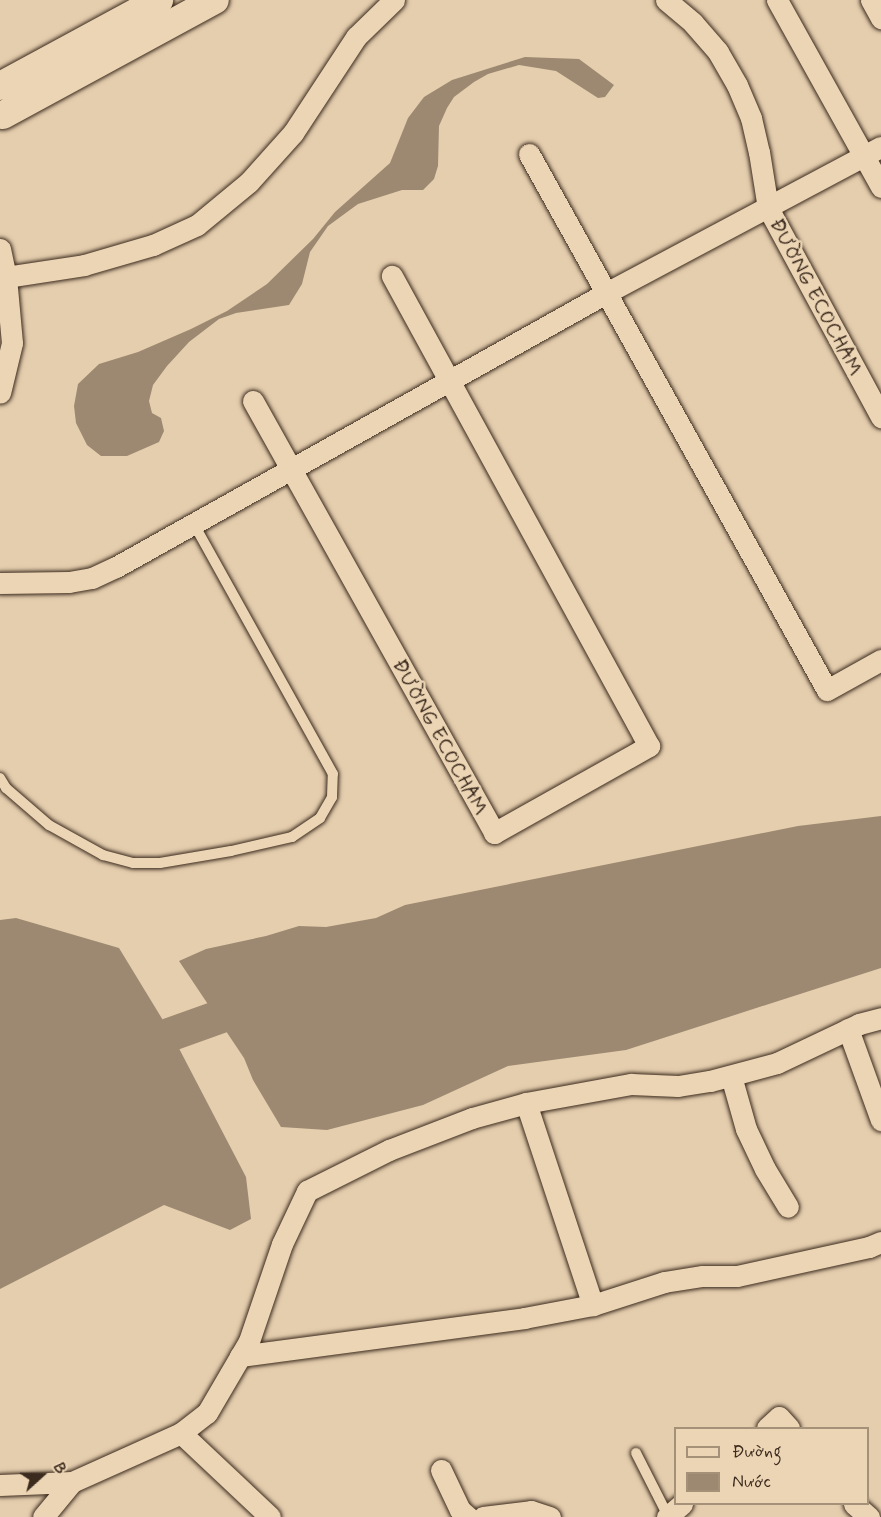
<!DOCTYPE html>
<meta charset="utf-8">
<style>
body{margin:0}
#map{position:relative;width:881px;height:1517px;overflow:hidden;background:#e5ceae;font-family:Mynerve,sans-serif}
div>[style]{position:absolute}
.water>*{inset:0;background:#9d8971}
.stream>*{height:6px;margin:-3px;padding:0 3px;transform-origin:3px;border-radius:3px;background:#9d8971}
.river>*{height:34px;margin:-17px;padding:0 17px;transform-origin:17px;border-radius:17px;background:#9d8971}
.roads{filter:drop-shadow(0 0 2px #3b2a1e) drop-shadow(0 0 2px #3b2a1e)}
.lane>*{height:10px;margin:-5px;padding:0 5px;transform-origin:5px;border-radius:5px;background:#ecd5b4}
.street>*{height:21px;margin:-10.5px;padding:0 10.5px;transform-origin:10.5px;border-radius:10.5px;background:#ecd5b4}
.secondary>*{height:28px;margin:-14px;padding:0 14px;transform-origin:14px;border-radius:14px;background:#ecd5b4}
span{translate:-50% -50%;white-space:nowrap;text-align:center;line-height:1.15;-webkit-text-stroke:4.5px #ecd5b4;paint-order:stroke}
.street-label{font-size:21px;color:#3b2a1e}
.legend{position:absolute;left:674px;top:1427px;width:195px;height:78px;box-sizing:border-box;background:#ecd5b4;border:2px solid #a59178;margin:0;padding:8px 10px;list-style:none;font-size:18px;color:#3b2a1e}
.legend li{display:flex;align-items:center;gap:12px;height:30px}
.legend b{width:30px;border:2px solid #a59178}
.north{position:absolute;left:12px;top:1445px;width:60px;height:60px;-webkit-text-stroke:4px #ecd5b4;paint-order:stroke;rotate:69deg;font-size:16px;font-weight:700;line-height:24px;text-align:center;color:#3b2a1e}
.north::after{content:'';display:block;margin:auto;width:21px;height:27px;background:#3b2a1e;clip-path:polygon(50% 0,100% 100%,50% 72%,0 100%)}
</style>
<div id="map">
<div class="water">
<div style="clip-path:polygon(525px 57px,579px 59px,614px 85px,605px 97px,598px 98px,556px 71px,519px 65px,488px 74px,474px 82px,454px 97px,447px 108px,439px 126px,438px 166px,434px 179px,423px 190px,402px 190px,358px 204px,328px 226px,310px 252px,302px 284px,289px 305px,236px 313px,219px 319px,189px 342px,167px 366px,153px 385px,149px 401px,152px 413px,161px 418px,164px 431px,159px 442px,127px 456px,101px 456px,87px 445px,76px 423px,74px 406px,78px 384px,99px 364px,138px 352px,191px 329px,227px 311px,267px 284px,313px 239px,335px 212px,390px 163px,408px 118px,424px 97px,452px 80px)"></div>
<div style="clip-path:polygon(881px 816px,881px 968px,626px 1050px,508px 1066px,423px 1105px,327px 1130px,281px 1127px,253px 1080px,244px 1058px,179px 961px,206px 949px,266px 936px,299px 926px,326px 927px,376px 918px,405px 905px,798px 826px)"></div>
<div style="clip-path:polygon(16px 918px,119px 948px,172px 1035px,246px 1177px,251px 1219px,230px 1230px,164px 1205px,0 1289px,0 920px)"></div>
</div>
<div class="stream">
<div style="left:172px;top:1035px;width:47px;rotate:-29.3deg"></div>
</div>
<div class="river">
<div style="left:127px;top:1050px;width:142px;rotate:-19.7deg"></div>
</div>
<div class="roads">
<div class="lane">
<div style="left:0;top:778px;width:12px;rotate:59deg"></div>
<div style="left:6px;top:788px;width:57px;rotate:40.7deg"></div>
<div style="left:49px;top:825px;width:62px;rotate:29.1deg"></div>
<div style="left:103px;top:855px;width:31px;rotate:15deg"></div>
<div style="left:133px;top:863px;width:27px"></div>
<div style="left:160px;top:863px;width:72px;rotate:-9.6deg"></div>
<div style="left:231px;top:851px;width:63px;rotate:-12.9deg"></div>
<div style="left:292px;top:837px;width:34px;rotate:-34deg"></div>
<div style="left:320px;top:818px;width:24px;rotate:-60deg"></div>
<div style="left:332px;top:797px;width:23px;rotate:-88deg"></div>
<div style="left:333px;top:774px;width:288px;rotate:-119.1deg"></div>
<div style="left:636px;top:1453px;width:71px;rotate:63.1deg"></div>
</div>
<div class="street">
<div style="left:666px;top:0;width:35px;rotate:40deg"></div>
<div style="left:693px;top:23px;width:38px;rotate:49deg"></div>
<div style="left:718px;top:52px;width:38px;rotate:60deg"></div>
<div style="left:737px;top:85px;width:36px;rotate:67deg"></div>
<div style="left:751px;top:118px;width:35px;rotate:77deg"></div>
<div style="left:759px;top:152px;width:57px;rotate:80.9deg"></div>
<div style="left:768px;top:208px;width:238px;rotate:61.6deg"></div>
<div style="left:777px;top:0;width:214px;rotate:60.9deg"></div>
<div style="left:871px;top:0;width:21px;rotate:61deg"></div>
<div style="left:529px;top:154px;width:613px;rotate:60.93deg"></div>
<div style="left:827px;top:690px;width:62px;rotate:-29.1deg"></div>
<div style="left:0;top:249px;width:29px;rotate:78deg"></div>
<div style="left:6px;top:277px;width:66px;rotate:84.8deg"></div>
<div style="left:12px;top:343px;width:51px;rotate:103.5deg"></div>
<div style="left:6px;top:277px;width:79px;rotate:-8.7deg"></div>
<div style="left:84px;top:265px;width:72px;rotate:-16.2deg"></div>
<div style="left:153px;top:245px;width:48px;rotate:-24.4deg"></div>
<div style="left:197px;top:225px;width:67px;rotate:-39.6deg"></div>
<div style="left:249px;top:182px;width:66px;rotate:-48.1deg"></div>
<div style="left:293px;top:133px;width:115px;rotate:-56.7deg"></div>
<div style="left:356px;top:37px;width:53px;rotate:-44.2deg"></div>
<div style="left:253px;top:401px;width:495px;rotate:60.8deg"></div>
<div style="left:494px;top:833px;width:178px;rotate:-29.3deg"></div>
<div style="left:649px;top:746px;width:536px;rotate:-118.67deg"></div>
<div style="left:0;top:583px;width:69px;rotate:-0.8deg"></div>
<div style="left:69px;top:582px;width:23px;rotate:-10deg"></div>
<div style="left:92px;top:578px;width:26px;rotate:-25deg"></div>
<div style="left:116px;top:567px;width:561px;rotate:-29.21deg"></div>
<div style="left:606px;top:293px;width:311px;rotate:-28deg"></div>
<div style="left:848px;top:1029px;width:97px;rotate:70.1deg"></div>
<div style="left:731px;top:1076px;width:55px;rotate:74.2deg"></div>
<div style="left:746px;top:1129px;width:44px;rotate:64.6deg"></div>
<div style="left:765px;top:1169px;width:44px;rotate:58.8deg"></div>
<div style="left:526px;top:1103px;width:213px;rotate:71.7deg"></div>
<div style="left:240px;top:1356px;width:287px;rotate:-7.6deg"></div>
<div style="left:524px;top:1318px;width:70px;rotate:-10.7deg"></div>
<div style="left:593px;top:1305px;width:75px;rotate:-17.9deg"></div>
<div style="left:664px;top:1282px;width:39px;rotate:-9deg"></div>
<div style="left:703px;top:1276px;width:34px"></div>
<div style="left:737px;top:1276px;width:135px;rotate:-12.4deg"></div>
<div style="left:869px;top:1247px;width:13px;rotate:-23deg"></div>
<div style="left:767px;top:1428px;width:16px;rotate:-43deg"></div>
<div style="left:779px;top:1417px;width:15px;rotate:48deg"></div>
<div style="left:181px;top:1433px;width:122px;rotate:43.3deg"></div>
<div style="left:441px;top:1470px;width:44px;rotate:64.6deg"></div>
<div style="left:460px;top:1510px;width:11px;rotate:41deg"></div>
<div style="left:0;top:1485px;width:72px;rotate:-2.4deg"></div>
<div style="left:854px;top:1504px;width:20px;rotate:41deg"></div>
<div style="left:43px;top:1517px;width:45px;rotate:-50.4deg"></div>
<div style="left:72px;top:1482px;width:120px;rotate:-24.2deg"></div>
<div style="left:181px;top:1433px;width:33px;rotate:-38deg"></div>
<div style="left:207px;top:1413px;width:83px;rotate:-59.7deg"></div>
<div style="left:249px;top:1341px;width:102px;rotate:-71.2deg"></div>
<div style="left:282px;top:1244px;width:59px;rotate:-64.7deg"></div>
<div style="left:307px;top:1191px;width:92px;rotate:-26.6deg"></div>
<div style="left:389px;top:1150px;width:89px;rotate:-21.1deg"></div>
<div style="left:472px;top:1118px;width:56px;rotate:-15.5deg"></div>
<div style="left:526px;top:1103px;width:107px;rotate:-10.3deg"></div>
<div style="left:631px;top:1084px;width:47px;rotate:2.4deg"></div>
<div style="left:678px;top:1086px;width:32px;rotate:-9deg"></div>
<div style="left:710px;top:1081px;width:69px;rotate:-15deg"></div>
<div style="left:777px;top:1063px;width:91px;rotate:-25.4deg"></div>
<div style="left:859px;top:1024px;width:23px;rotate:-15deg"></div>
<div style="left:483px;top:1517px;width:48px;rotate:-7.1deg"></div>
<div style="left:531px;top:1511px;width:20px;rotate:18deg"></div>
<div style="left:667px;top:1517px;width:20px;rotate:-41deg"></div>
</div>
<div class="secondary">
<div style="left:0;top:86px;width:181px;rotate:-28.4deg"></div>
<div style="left:3px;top:115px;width:241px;rotate:-28.5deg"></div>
</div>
</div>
<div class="street-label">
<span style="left:816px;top:297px;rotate:62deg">ĐƯỜNG ECOCHAM</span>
<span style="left:440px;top:737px;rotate:61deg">ĐƯỜNG ECOCHAM</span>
</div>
<ul class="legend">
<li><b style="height:8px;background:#ecd5b4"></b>Đường</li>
<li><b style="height:16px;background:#9d8971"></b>Nước</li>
</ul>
<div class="north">B</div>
</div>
